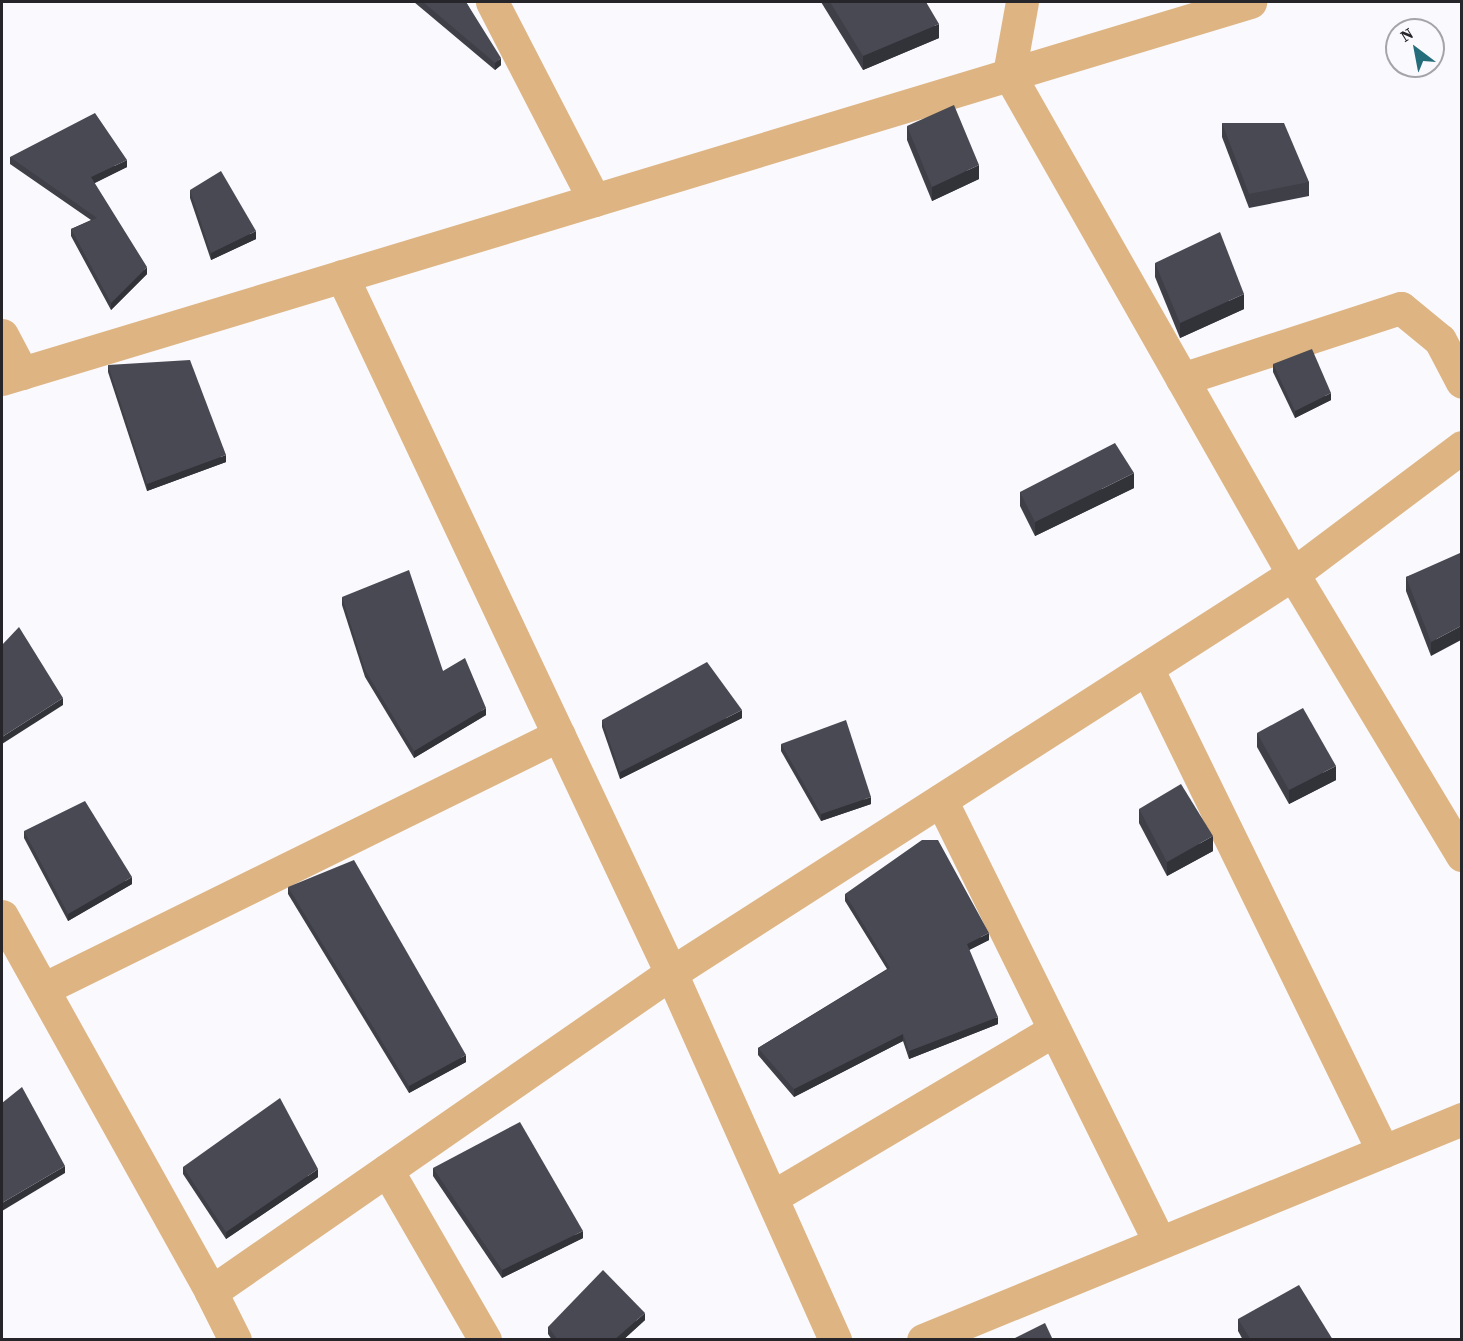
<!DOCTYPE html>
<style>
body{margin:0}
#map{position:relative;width:1463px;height:1341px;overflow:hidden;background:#f9f9fe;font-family:"Source Serif 4",serif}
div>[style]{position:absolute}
.minor>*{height:33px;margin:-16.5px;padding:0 16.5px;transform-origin:16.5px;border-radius:16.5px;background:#deb582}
.tertiary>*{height:33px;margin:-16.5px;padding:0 16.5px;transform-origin:16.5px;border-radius:16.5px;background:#deb582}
.wall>*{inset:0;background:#3e3f47}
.shaded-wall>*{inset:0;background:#323339}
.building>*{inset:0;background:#484952}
span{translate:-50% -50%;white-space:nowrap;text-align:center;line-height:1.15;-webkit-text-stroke:6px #f9f9fe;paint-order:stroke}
.frame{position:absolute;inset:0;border:3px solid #26262a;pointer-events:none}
.north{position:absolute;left:1385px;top:18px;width:60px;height:60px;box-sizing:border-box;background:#f9f9fe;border:2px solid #a5a5a9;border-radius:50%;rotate:328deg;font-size:16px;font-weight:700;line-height:24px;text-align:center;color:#26262a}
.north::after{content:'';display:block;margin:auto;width:21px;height:27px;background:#266d7b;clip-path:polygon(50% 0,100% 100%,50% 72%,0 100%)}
</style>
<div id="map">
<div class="minor">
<div style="left:492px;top:2px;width:223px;rotate:62.7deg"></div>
<div style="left:342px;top:276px;width:771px;rotate:64.73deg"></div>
<div style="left:671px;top:973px;width:402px;rotate:65.9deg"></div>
<div style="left:2px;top:335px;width:43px;rotate:62.2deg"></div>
<div style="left:1182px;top:379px;width:230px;rotate:-18deg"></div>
<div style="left:1401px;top:308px;width:50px;rotate:39.4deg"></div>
<div style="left:1440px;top:340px;width:47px;rotate:62.4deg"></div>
<div style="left:1462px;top:447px;width:211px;rotate:143.1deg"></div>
<div style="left:1293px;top:574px;width:328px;rotate:59deg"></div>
<div style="left:1147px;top:668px;width:538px;rotate:63.96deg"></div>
<div style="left:941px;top:800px;width:492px;rotate:63.7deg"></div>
<div style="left:2px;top:916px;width:430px;rotate:60.9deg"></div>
<div style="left:43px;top:989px;width:575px;rotate:-26.21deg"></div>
<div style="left:387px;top:1170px;width:196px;rotate:60deg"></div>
<div style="left:772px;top:1197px;width:326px;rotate:-30.6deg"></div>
<div style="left:235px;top:1340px;width:54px;rotate:-116.6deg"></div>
<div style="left:211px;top:1292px;width:560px;rotate:-34.74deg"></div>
<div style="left:671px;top:973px;width:739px;rotate:-32.68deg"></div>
<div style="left:1293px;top:574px;width:575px;rotate:-119.6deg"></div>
<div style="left:1009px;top:74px;width:73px;rotate:-79.8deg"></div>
<div style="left:923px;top:1340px;width:583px;rotate:-22.29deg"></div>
</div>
<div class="tertiary">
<div style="left:2px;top:379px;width:1304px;rotate:-16.81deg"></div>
</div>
<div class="wall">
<div style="clip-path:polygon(414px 2px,466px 2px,501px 65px,495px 70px)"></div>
<div style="clip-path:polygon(821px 2px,926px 2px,939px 38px,863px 70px)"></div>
<div style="clip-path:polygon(1222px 123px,1309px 182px,1309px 196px,1249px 208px,1222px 137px)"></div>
<div style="clip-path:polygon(907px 126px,979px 179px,932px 201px,907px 140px)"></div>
<div style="clip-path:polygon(10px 157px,127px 167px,94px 183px,147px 274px,111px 310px,71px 236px,71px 229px,91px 220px,10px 164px)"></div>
<div style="clip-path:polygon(190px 190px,256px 239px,211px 260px,190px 198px)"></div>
<div style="clip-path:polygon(1155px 263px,1244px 309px,1180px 338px,1155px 277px)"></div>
<div style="clip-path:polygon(1273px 364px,1331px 400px,1295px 418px,1273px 372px)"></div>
<div style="clip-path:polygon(108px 365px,226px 462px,147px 491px,108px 372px)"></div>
<div style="clip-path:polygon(1134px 488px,1035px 536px,1020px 506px,1020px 492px)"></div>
<div style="clip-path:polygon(1461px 557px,1431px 656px,1406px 591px,1406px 577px)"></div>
<div style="clip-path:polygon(342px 597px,443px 671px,486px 715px,414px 758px,365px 677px,342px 605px)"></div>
<div style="clip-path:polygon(742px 718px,620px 779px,602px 727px,602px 720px)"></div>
<div style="clip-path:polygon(1257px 733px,1336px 780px,1289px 804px,1257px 747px)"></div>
<div style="clip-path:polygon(781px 744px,871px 804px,821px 821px,781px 751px)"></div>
<div style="clip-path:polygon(1139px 809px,1213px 851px,1167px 876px,1139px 823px)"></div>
<div style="clip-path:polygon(24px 831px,132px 884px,68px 921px,24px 838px)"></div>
<div style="clip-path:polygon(288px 887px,466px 1062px,409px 1093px,288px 894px)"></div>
<div style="clip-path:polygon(845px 894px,989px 940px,969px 950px,998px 1024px,909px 1059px,903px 1041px,794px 1097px,758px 1055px,758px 1048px,887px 969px,845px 901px)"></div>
<div style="clip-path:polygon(183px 1167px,318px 1177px,226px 1239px,183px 1174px)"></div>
<div style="clip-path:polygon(433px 1168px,583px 1238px,502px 1278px,433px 1176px)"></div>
<div style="clip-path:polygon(1238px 1319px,1333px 1340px,1243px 1340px,1238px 1331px)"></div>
<div style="clip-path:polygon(645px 1320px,623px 1340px,552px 1340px,548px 1334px,548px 1327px)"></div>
</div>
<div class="shaded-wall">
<div style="clip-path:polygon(939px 24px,939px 38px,863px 70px,863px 56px)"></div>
<div style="clip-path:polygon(501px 58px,501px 65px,495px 70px,495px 63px)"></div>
<div style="clip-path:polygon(127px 160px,127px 167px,91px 185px,91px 177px)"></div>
<div style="clip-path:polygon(979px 165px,979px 179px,932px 201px,932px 187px)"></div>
<div style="clip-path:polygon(256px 231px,256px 239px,211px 260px,211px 253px)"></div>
<div style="clip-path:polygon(147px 267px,147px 274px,111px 310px,111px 303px)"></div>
<div style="clip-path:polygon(1244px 294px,1244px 309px,1180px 338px,1180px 323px)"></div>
<div style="clip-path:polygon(1331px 393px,1331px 400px,1295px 418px,1295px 411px)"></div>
<div style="clip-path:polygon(226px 455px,226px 462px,147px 491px,147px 484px)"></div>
<div style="clip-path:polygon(1134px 473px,1134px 488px,1035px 536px,1035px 522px)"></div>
<div style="clip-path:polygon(1461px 626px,1461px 640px,1431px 656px,1431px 642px)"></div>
<div style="clip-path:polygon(63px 698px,63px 705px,2px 744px,2px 737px)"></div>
<div style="clip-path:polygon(486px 708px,486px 715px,414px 758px,414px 751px)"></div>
<div style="clip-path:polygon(742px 710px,742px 718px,620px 779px,620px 772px)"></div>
<div style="clip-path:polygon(1336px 766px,1336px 780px,1289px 804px,1289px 790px)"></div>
<div style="clip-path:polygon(871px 797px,871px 804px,821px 821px,821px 814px)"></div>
<div style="clip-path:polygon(1213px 836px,1213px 851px,1167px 876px,1167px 862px)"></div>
<div style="clip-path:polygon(132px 877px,132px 884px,68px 921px,68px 914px)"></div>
<div style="clip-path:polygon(989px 933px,989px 940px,967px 951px,967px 944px)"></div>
<div style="clip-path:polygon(998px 1017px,998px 1024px,909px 1059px,909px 1051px)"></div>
<div style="clip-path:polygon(903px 1034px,903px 1041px,794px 1097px,794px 1089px)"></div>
<div style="clip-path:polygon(466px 1055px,466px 1062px,409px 1093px,409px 1086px)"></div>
<div style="clip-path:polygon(65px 1166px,65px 1173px,2px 1211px,2px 1203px)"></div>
<div style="clip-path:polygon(318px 1169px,318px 1177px,226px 1239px,226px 1232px)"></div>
<div style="clip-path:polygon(583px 1231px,583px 1238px,502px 1278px,502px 1270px)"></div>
<div style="clip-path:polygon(645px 1313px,645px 1320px,623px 1340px,614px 1340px)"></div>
</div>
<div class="building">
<div style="clip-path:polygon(423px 2px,466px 2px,501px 58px,495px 63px)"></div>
<div style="clip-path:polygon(830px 2px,926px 2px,939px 24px,863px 56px)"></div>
<div style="clip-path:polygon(954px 105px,979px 165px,932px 187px,907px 126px)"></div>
<div style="clip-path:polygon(95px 113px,127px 160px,91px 177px,147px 267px,111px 303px,71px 229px,97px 218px,10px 157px)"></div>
<div style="clip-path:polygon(1222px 123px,1284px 123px,1309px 182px,1249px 194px)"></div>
<div style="clip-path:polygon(221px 171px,256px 231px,211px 253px,190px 190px)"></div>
<div style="clip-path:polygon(1220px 232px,1244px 294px,1180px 323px,1155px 263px)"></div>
<div style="clip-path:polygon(1312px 349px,1331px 393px,1295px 411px,1273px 364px)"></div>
<div style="clip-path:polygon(190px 360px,226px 455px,147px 484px,108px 365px)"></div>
<div style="clip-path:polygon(1115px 443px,1134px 473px,1035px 522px,1020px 492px)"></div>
<div style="clip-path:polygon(1460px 553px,1461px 557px,1461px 626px,1431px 642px,1406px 577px)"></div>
<div style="clip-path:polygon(409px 570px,443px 671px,465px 658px,486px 708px,414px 751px,365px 670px,342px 597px)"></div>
<div style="clip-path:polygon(19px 627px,63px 698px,2px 737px,2px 645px)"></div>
<div style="clip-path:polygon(707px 662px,742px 710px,620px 772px,602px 720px)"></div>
<div style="clip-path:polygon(1303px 708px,1336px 766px,1289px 790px,1257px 733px)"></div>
<div style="clip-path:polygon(846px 720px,871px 797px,821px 814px,781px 744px)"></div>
<div style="clip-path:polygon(1181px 784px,1213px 836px,1167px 862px,1139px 809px)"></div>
<div style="clip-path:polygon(85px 801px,132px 877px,68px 914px,24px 831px)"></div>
<div style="clip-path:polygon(922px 840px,938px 840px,989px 933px,967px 944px,998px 1017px,909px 1051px,903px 1034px,794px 1089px,758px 1048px,890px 968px,845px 894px)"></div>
<div style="clip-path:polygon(354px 860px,466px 1055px,409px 1086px,288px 887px)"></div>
<div style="clip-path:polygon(22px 1087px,65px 1166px,2px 1203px,2px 1103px)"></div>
<div style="clip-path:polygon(280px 1098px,318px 1169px,226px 1232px,183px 1167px)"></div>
<div style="clip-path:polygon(520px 1122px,583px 1231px,502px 1270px,433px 1168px)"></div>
<div style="clip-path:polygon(603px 1270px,645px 1313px,614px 1340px,558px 1340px,548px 1327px)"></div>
<div style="clip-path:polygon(1299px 1285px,1333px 1340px,1251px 1340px,1238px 1319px)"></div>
<div style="clip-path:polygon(1045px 1323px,1053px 1340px,1011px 1340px)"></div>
</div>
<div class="frame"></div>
<div class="north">N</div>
</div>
